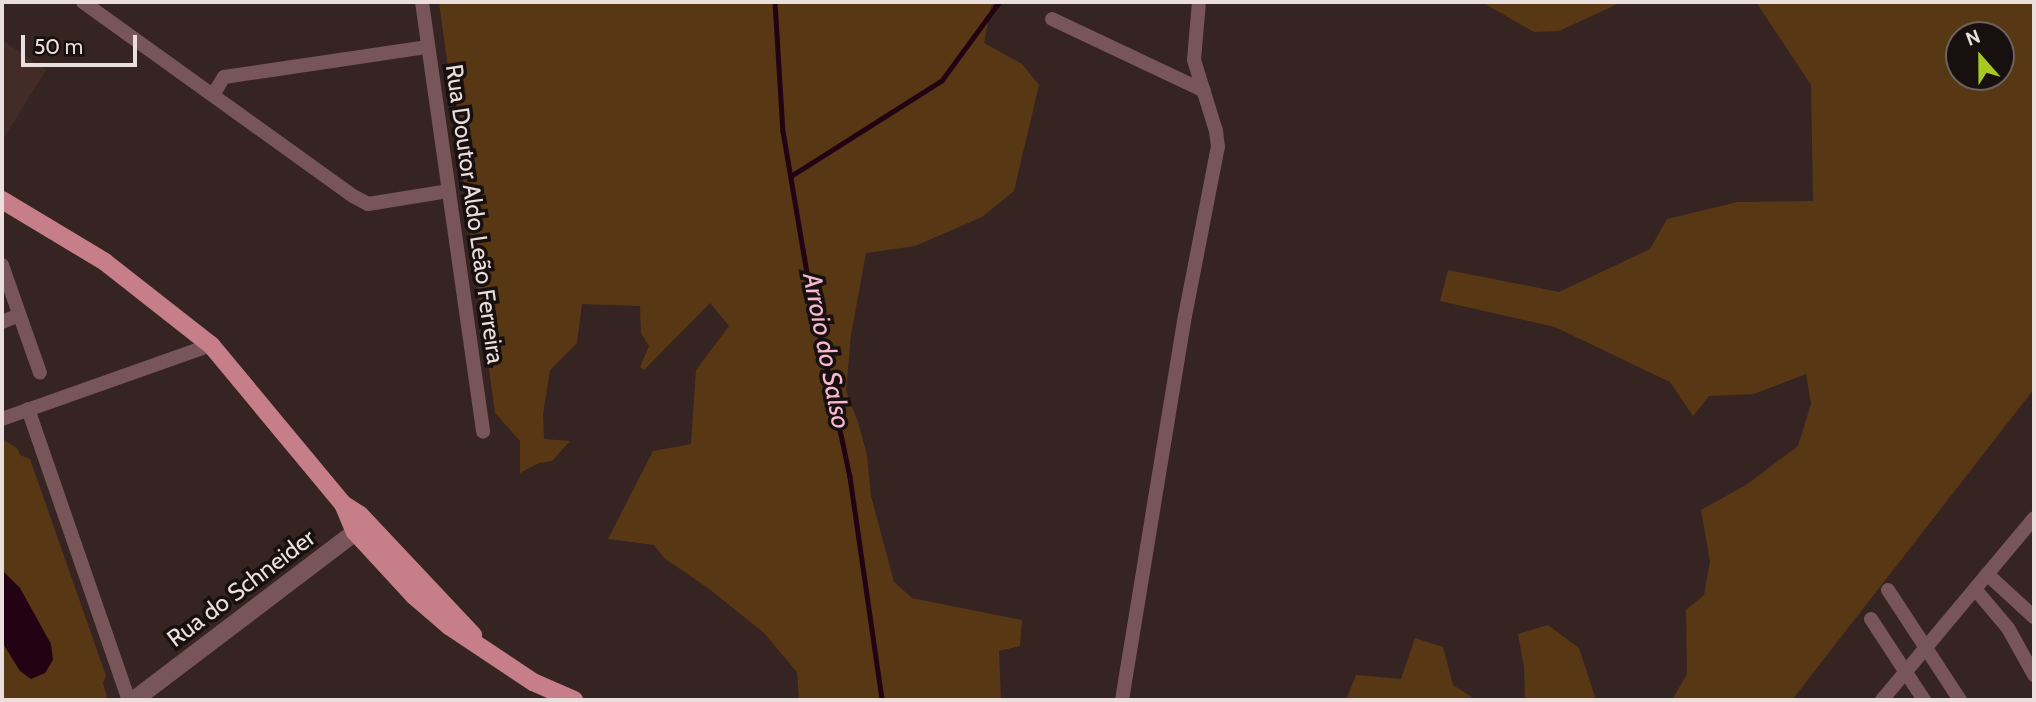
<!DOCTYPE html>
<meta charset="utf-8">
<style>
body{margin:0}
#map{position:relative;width:2036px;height:702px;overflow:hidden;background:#362422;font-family:Cabin,sans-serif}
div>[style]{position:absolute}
.built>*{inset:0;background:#432c28}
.green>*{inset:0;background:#583814}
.water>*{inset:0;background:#230213}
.stream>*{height:4.5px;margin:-2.25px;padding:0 2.25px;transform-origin:2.25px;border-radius:2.25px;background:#230213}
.minor>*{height:14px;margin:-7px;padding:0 7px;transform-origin:7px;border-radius:7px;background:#785559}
.tertiary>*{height:18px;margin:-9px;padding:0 9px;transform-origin:9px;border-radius:9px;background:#785559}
.primary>*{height:18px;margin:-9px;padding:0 9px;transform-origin:9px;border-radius:9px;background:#c67e88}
span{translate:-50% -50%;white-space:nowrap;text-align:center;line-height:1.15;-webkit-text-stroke:7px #18100f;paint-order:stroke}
.street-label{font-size:24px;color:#ebdfdd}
.water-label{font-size:26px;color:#f8b8d2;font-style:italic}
.frame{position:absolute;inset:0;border:4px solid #ebdfdd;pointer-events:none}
.north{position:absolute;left:1945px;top:21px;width:70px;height:70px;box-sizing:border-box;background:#18100f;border:2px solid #6c6361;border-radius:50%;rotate:339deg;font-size:19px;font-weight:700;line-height:28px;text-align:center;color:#ebdfdd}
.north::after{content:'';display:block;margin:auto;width:24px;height:32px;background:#a6c821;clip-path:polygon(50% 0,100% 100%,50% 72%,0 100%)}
.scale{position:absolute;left:21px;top:35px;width:116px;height:32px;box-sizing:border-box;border:4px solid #ebdfdd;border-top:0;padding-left:9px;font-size:21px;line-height:24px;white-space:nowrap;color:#ebdfdd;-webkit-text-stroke:5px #18100f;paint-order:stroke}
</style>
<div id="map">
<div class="built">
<div style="clip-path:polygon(2px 40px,46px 70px,2px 141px)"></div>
</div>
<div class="green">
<div style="clip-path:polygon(439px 2px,997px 2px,991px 6px,984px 43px,1022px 64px,1039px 85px,1014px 191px,982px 217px,915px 246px,866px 253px,851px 335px,846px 391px,858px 422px,867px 455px,871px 496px,894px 582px,912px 598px,1022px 620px,1020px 646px,999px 651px,1001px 700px,799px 700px,797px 672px,764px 633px,708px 588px,664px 558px,654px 545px,608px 539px,653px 451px,691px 444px,696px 370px,729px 326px,710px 303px,644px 370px,640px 367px,649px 346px,641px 333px,640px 306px,582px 304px,577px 343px,550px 370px,543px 414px,544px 439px,570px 441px,552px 461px,539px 463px,520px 473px,520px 441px,495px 413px)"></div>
<div style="clip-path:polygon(1482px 2px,1622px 2px,1559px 31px,1534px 32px)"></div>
<div style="clip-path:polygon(evenodd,1756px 2px,2034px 2px,2034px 389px,1792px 700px,1672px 700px,1687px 674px,1686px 610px,1704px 595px,1710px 561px,1701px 510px,1746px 485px,1798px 446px,1811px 404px,1806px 374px,1754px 394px,1709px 396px,1693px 416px,1670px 382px,1555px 327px,1440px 301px,1448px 270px,1559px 292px,1650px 249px,1667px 219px,1738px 202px,1813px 201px,1811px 85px,1756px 2px,2001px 35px,2001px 77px,1959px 77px,1959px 35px,2001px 35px)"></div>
<div style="clip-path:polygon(5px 441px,17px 448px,20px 455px,30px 459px,106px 676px,103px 683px,107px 697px,104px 700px,2px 700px,2px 442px)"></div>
<div style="clip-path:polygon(1548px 625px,1579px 648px,1596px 700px,1525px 700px,1524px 667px,1518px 634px)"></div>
<div style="clip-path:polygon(1415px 638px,1443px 647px,1453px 685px,1476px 700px,1346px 700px,1356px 675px,1401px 679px)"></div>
</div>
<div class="water">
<div style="clip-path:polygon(2px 570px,20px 588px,51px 644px,53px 660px,45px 673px,31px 679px,20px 671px,2px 642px)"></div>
</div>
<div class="stream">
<div style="left:775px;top:2px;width:129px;rotate:86.5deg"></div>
<div style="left:783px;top:131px;width:144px;rotate:80.4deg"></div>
<div style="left:807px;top:273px;width:208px;rotate:78.1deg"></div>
<div style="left:850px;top:477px;width:225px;rotate:81.8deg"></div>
<div style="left:791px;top:176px;width:179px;rotate:-32.4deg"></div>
<div style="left:942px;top:80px;width:97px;rotate:-53.8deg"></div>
</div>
<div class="minor">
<div style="left:83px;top:2px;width:332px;rotate:35.7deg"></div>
<div style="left:353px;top:196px;width:17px;rotate:28deg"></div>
<div style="left:368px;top:204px;width:81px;rotate:-9.2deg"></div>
<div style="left:422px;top:2px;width:434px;rotate:81.9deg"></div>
<div style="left:1052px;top:19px;width:168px;rotate:25.3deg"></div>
<div style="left:213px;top:95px;width:21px;rotate:-59deg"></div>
<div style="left:224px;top:77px;width:206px;rotate:-8.4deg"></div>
<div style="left:2px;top:265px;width:114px;rotate:70.6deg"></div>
<div style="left:2px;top:322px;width:18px;rotate:-22deg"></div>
<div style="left:28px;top:409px;width:308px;rotate:70.9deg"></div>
<div style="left:2px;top:419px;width:222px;rotate:-19.5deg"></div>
<div style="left:1987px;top:574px;width:64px;rotate:42.5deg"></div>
<div style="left:1975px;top:589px;width:51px;rotate:49.8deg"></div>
<div style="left:2008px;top:628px;width:54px;rotate:61deg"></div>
<div style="left:1888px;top:590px;width:131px;rotate:56.8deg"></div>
<div style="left:1871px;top:619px;width:97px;rotate:56.8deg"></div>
<div style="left:1122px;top:700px;width:389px;rotate:-80.7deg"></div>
<div style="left:1185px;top:316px;width:172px;rotate:-79deg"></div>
<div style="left:1218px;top:147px;width:16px;rotate:-97deg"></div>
<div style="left:1216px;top:131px;width:74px;rotate:-107.2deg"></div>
<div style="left:1194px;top:60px;width:58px;rotate:-85.1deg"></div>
<div style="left:1882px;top:700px;width:237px;rotate:-50.1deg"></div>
</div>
<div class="tertiary">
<div style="left:134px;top:700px;width:278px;rotate:-37.2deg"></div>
<div style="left:355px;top:532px;width:12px;rotate:14deg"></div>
</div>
<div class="primary">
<div style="left:2px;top:200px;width:120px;rotate:31deg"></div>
<div style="left:105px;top:262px;width:135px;rotate:38.1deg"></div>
<div style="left:211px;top:345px;width:207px;rotate:50.3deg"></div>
<div style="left:343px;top:504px;width:30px;rotate:67deg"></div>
<div style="left:355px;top:532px;width:87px;rotate:47.3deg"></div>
<div style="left:414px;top:596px;width:46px;rotate:40.6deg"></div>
<div style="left:449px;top:626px;width:101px;rotate:33.7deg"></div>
<div style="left:533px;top:682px;width:45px;rotate:23.7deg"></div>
<div style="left:343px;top:504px;width:20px;rotate:33deg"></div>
<div style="left:360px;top:515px;width:165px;rotate:46.7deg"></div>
</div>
<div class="street-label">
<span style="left:475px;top:214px;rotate:82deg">Rua Doutor Aldo Leão Ferreira</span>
<span style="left:241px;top:588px;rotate:-37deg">Rua do Schneider</span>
</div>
<div class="water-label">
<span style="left:826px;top:351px;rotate:79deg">Arroio do Salso</span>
</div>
<div class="frame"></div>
<div class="north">N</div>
<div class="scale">50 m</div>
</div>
